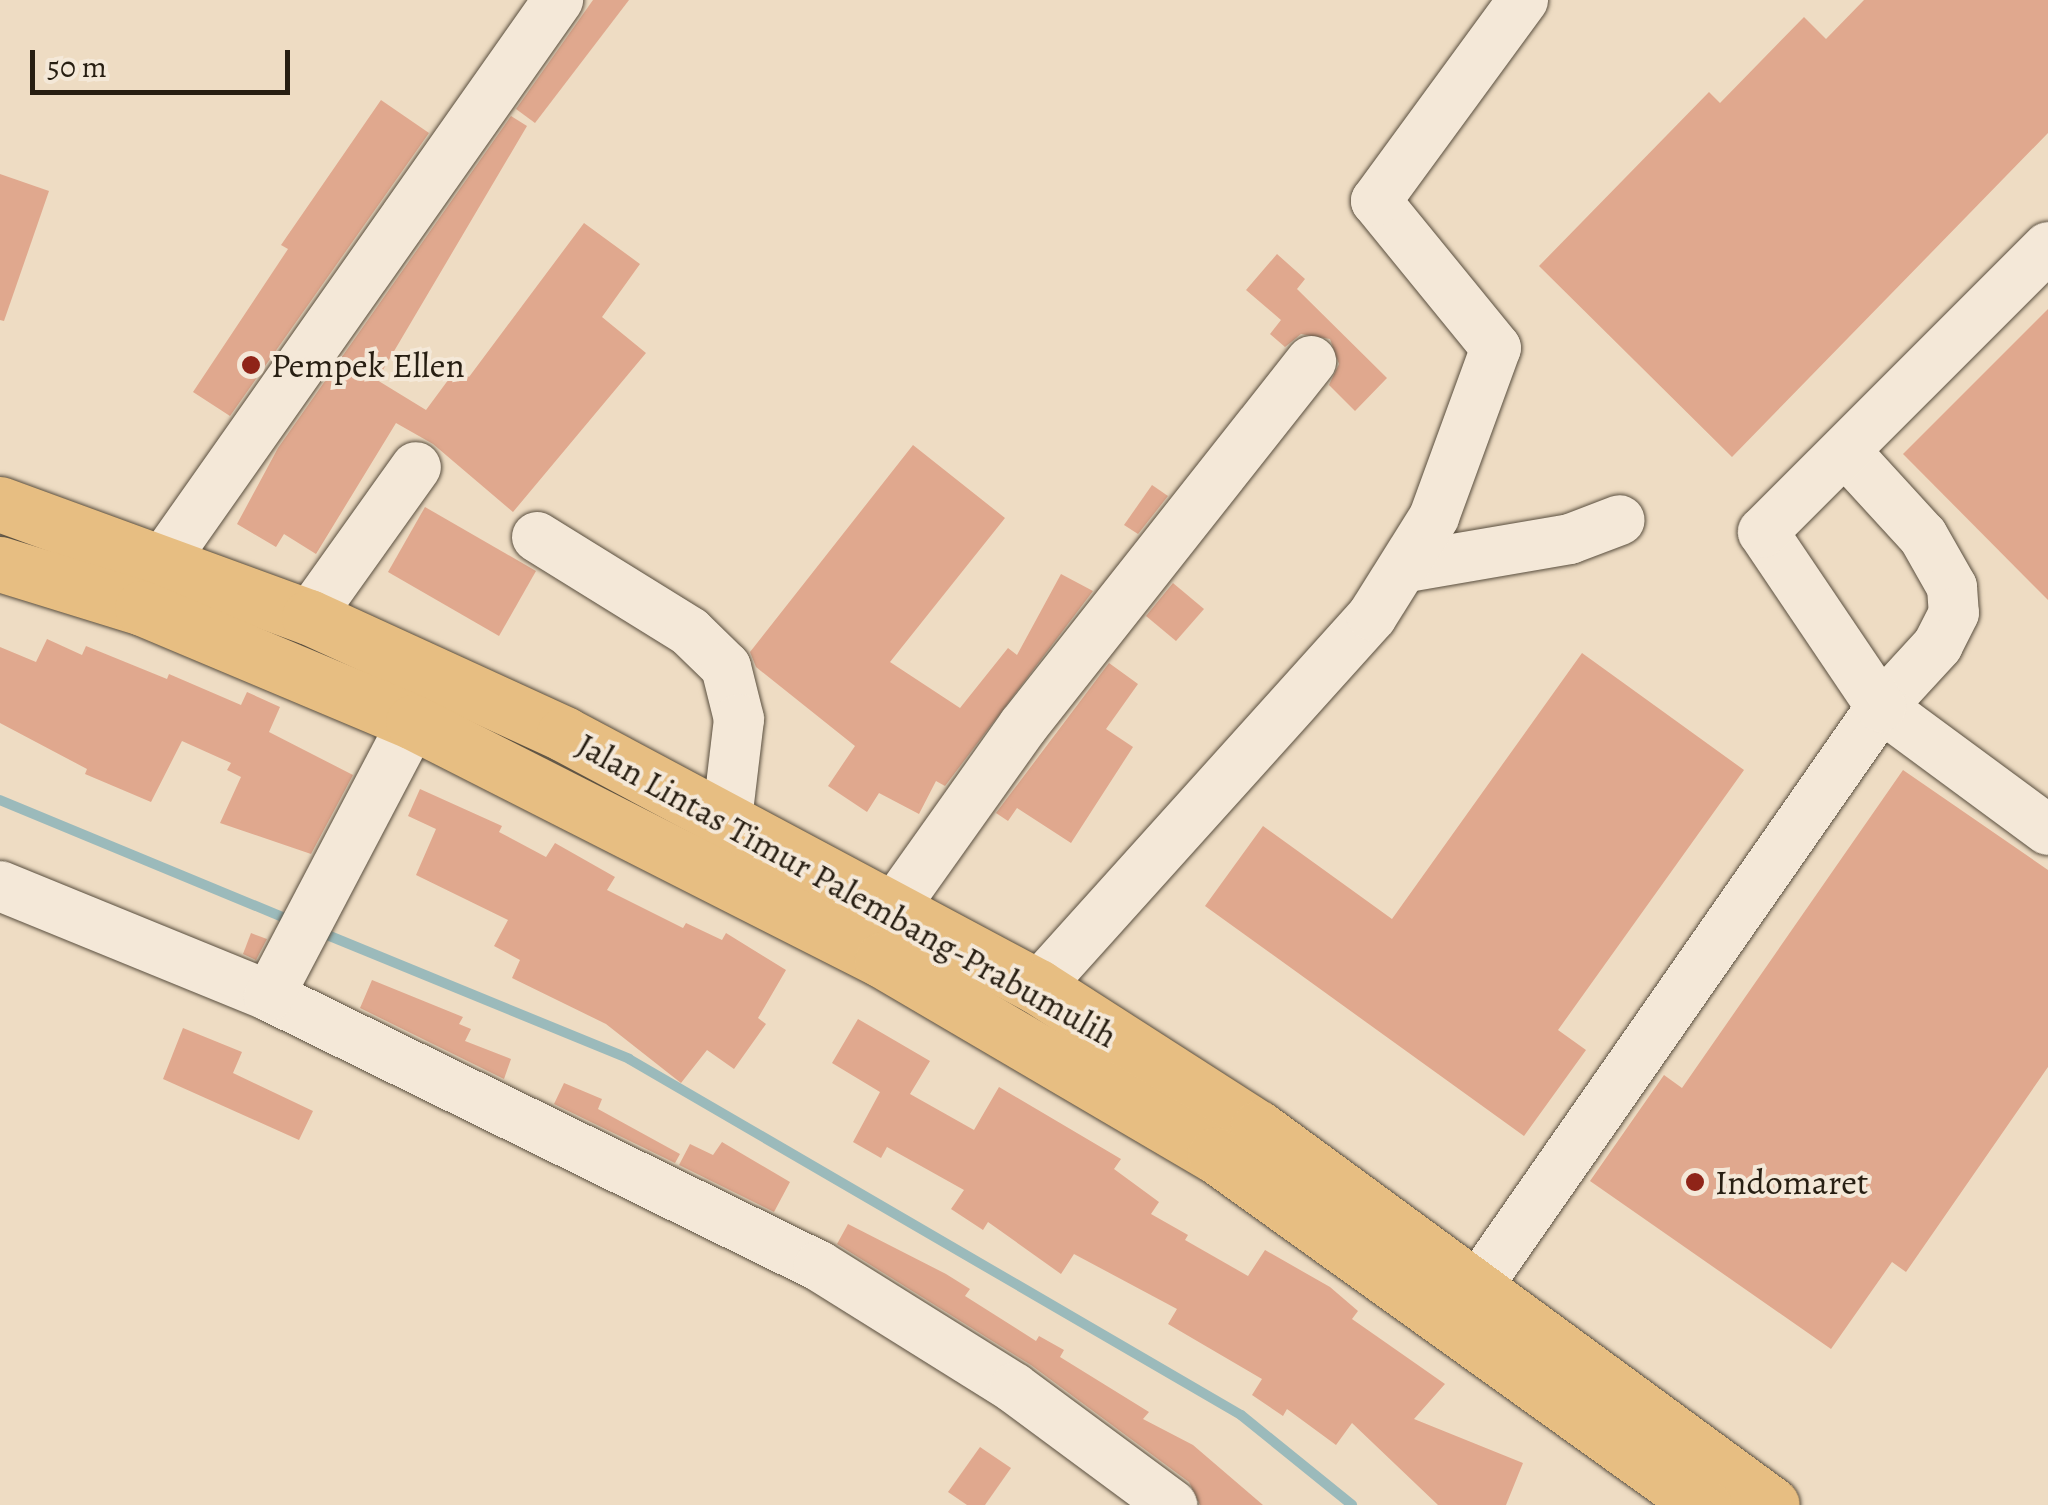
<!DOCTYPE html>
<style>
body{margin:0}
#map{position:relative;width:2048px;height:1505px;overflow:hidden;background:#eedcc3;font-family:Alegreya,serif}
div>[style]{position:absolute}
.stream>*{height:10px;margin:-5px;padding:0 5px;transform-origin:5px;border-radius:5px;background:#9bbabb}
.building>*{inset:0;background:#e0a88e}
.roads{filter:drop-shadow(0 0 2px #594e3e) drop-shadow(0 0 2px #594e3e)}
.minor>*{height:50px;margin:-25px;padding:0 25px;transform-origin:25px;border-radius:25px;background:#f4e8d8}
.highway>*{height:55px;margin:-27.5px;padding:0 27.5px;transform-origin:27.5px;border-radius:27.5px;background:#e7be82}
.dots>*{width:28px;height:28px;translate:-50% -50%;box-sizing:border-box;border:5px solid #f4e8d8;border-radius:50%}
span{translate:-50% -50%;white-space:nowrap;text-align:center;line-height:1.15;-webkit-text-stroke:8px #f4e8d8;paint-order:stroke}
.poi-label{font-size:35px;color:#271e12}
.left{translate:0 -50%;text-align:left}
.street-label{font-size:35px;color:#271e12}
.scale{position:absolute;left:30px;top:50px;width:260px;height:45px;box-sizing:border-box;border:5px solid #271e12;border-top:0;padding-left:12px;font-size:30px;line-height:35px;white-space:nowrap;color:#271e12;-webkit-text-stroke:8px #f4e8d8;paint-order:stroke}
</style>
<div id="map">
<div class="stream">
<div style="left:0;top:800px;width:319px;rotate:22.5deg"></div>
<div style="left:320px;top:932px;width:334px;rotate:22.3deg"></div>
<div style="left:629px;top:1059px;width:708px;rotate:30.19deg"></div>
<div style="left:1241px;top:1415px;width:143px;rotate:39deg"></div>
</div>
<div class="building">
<div style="clip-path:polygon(593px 0,629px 0,535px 123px,516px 109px)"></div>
<div style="clip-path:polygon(1864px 0,2048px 0,2048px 133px,1732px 457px,1539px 266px,1709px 92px,1720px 103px,1804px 17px,1826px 39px)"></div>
<div style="clip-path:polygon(381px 100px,429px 133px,230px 416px,193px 392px,288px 249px,281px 245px)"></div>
<div style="clip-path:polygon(511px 116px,527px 126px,377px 380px,426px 410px,457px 368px,469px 377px,584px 223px,640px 264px,602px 317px,646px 353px,513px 512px,433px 444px,396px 423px,316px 554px,284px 534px,276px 547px,237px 524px,278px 448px)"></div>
<div style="clip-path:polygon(0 174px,49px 191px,4px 321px,0 320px)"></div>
<div style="clip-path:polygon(1277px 254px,1305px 279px,1297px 289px,1387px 378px,1355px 411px,1329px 385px,1339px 364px,1330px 339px,1301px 334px,1285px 347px,1270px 334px,1281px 320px,1246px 290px)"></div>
<div style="clip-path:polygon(2048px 309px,2048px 600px,1903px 454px)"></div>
<div style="clip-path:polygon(913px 445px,1005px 518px,890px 662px,960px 708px,1008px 648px,1017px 655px,1061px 574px,1093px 591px,945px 786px,936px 781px,919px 814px,879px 793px,867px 812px,828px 786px,855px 746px,756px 667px,750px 652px)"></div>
<div style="clip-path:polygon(1152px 485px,1168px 496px,1138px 534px,1124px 525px)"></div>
<div style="clip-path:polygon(425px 507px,536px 571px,499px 636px,388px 572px)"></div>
<div style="clip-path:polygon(1173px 583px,1204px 609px,1176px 641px,1146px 616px)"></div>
<div style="clip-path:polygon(47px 639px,82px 655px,86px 646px,167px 679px,169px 674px,241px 705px,247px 692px,280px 707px,269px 732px,353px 775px,311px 854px,220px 823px,241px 777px,227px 770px,231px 763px,182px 741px,151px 802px,85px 774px,87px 769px,0 723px,0 647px,36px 662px)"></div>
<div style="clip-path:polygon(1582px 653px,1744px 770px,1558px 1030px,1586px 1050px,1524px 1136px,1205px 906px,1263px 826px,1392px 919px)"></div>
<div style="clip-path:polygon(1109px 663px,1138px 684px,1106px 729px,1133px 747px,1071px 843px,1017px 808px,1008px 821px,996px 813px)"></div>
<div style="clip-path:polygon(1903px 770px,2048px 870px,2048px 1067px,1906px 1272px,1892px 1262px,1831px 1349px,1590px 1181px,1664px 1075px,1682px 1088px)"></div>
<div style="clip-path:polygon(420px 789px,502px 826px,499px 832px,546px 857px,555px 843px,615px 877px,607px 890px,683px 928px,686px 923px,722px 940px,726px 933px,786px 970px,758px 1018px,766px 1024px,734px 1069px,707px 1050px,681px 1083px,606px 1024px,512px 978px,520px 960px,494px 946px,508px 920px,416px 875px,436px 829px,408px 816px)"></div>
<div style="clip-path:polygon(251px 933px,267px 939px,256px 960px,243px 954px)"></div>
<div style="clip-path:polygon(372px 980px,463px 1017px,459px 1024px,471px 1029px,465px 1041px,511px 1059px,504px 1079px,360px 1008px)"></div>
<div style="clip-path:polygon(858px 1019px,930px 1061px,910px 1094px,974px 1130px,999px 1087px,1121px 1159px,1114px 1169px,1159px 1202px,1151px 1214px,1188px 1235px,1185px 1240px,1248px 1276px,1265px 1250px,1330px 1287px,1358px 1311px,1352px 1319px,1445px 1384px,1414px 1419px,1523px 1463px,1506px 1505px,1438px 1505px,1352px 1423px,1336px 1445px,1287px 1409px,1283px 1416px,1252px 1395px,1262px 1379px,1168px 1324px,1177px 1309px,1074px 1254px,1061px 1274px,988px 1222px,983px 1230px,951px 1209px,964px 1190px,887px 1147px,881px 1158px,853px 1142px,880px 1092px,832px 1063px)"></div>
<div style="clip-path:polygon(183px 1028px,242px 1052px,233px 1073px,313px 1111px,299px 1140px,163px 1079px)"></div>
<div style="clip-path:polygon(564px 1083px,602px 1099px,598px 1109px,680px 1154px,675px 1163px,554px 1104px)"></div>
<div style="clip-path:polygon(722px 1142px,790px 1182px,774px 1212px,679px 1165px,690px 1144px,713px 1155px)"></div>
<div style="clip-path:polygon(848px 1224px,946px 1274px,970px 1289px,965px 1296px,1036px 1341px,1039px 1336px,1064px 1350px,1060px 1357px,1149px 1412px,1143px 1419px,1193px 1445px,1263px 1505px,1200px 1505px,1189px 1482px,1031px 1365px,837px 1244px)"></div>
<div style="clip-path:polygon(980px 1447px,1011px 1468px,985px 1505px,967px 1505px,948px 1492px)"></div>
</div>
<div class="roads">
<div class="minor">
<div style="left:1845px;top:451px;width:115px;rotate:47.5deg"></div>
<div style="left:1923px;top:536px;width:59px;rotate:60.4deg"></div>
<div style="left:1952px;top:587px;width:26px;rotate:86deg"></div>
<div style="left:1954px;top:613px;width:36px;rotate:117deg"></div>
<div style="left:1938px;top:645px;width:84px;rotate:132.6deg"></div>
<div style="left:1881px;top:707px;width:207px;rotate:36.4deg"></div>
<div style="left:537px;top:537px;width:180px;rotate:31.8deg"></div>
<div style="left:690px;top:632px;width:50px;rotate:44.2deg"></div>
<div style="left:726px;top:667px;width:54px;rotate:76deg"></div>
<div style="left:739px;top:719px;width:102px;rotate:96.8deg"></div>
<div style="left:164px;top:560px;width:685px;rotate:-54.87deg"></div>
<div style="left:1407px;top:567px;width:165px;rotate:-9.7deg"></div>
<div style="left:1570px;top:539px;width:53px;rotate:-20.8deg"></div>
<div style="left:309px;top:617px;width:184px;rotate:-54.5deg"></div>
<div style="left:0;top:886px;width:291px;rotate:22.2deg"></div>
<div style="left:269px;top:996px;width:613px;rotate:26.15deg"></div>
<div style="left:819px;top:1266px;width:230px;rotate:32deg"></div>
<div style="left:1014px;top:1388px;width:197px;rotate:36.5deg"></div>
<div style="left:893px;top:909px;width:224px;rotate:-54.6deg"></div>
<div style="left:1023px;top:726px;width:465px;rotate:-51.7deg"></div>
<div style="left:1038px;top:987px;width:499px;rotate:-48deg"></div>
<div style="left:1372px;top:616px;width:117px;rotate:-57.9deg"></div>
<div style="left:1434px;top:517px;width:180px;rotate:-69.9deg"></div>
<div style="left:1496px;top:348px;width:190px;rotate:-129.2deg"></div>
<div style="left:1376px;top:201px;width:249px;rotate:-53.8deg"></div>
<div style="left:269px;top:996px;width:310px;rotate:-62.3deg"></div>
<div style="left:1479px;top:1284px;width:703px;rotate:-55.13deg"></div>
<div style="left:1881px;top:707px;width:211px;rotate:-124deg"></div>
<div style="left:1763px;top:532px;width:403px;rotate:-45deg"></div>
</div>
<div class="highway">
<div style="left:0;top:504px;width:329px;rotate:20.1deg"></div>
<div style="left:309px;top:617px;width:281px;rotate:24.6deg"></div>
<div style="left:564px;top:734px;width:537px;rotate:28.09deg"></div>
<div style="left:1038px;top:987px;width:261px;rotate:32.7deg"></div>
<div style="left:1258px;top:1128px;width:637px;rotate:36.26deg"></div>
<div style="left:0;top:564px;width:149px;rotate:17.2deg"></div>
<div style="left:142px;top:608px;width:294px;rotate:22.8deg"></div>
<div style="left:413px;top:722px;width:526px;rotate:26.91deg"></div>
<div style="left:882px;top:960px;width:386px;rotate:30.4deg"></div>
<div style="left:1215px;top:1155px;width:601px;rotate:35.65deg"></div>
</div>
</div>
<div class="dots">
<div style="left:251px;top:365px;background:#8f2418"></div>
<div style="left:1695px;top:1182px;background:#8f2418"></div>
</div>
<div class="poi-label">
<span class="left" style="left:271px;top:365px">Pempek Ellen</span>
<span class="left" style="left:1715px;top:1182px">Indomaret</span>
</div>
<div class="street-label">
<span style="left:847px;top:890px;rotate:29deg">Jalan Lintas Timur Palembang-Prabumulih</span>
</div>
<div class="scale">50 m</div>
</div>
